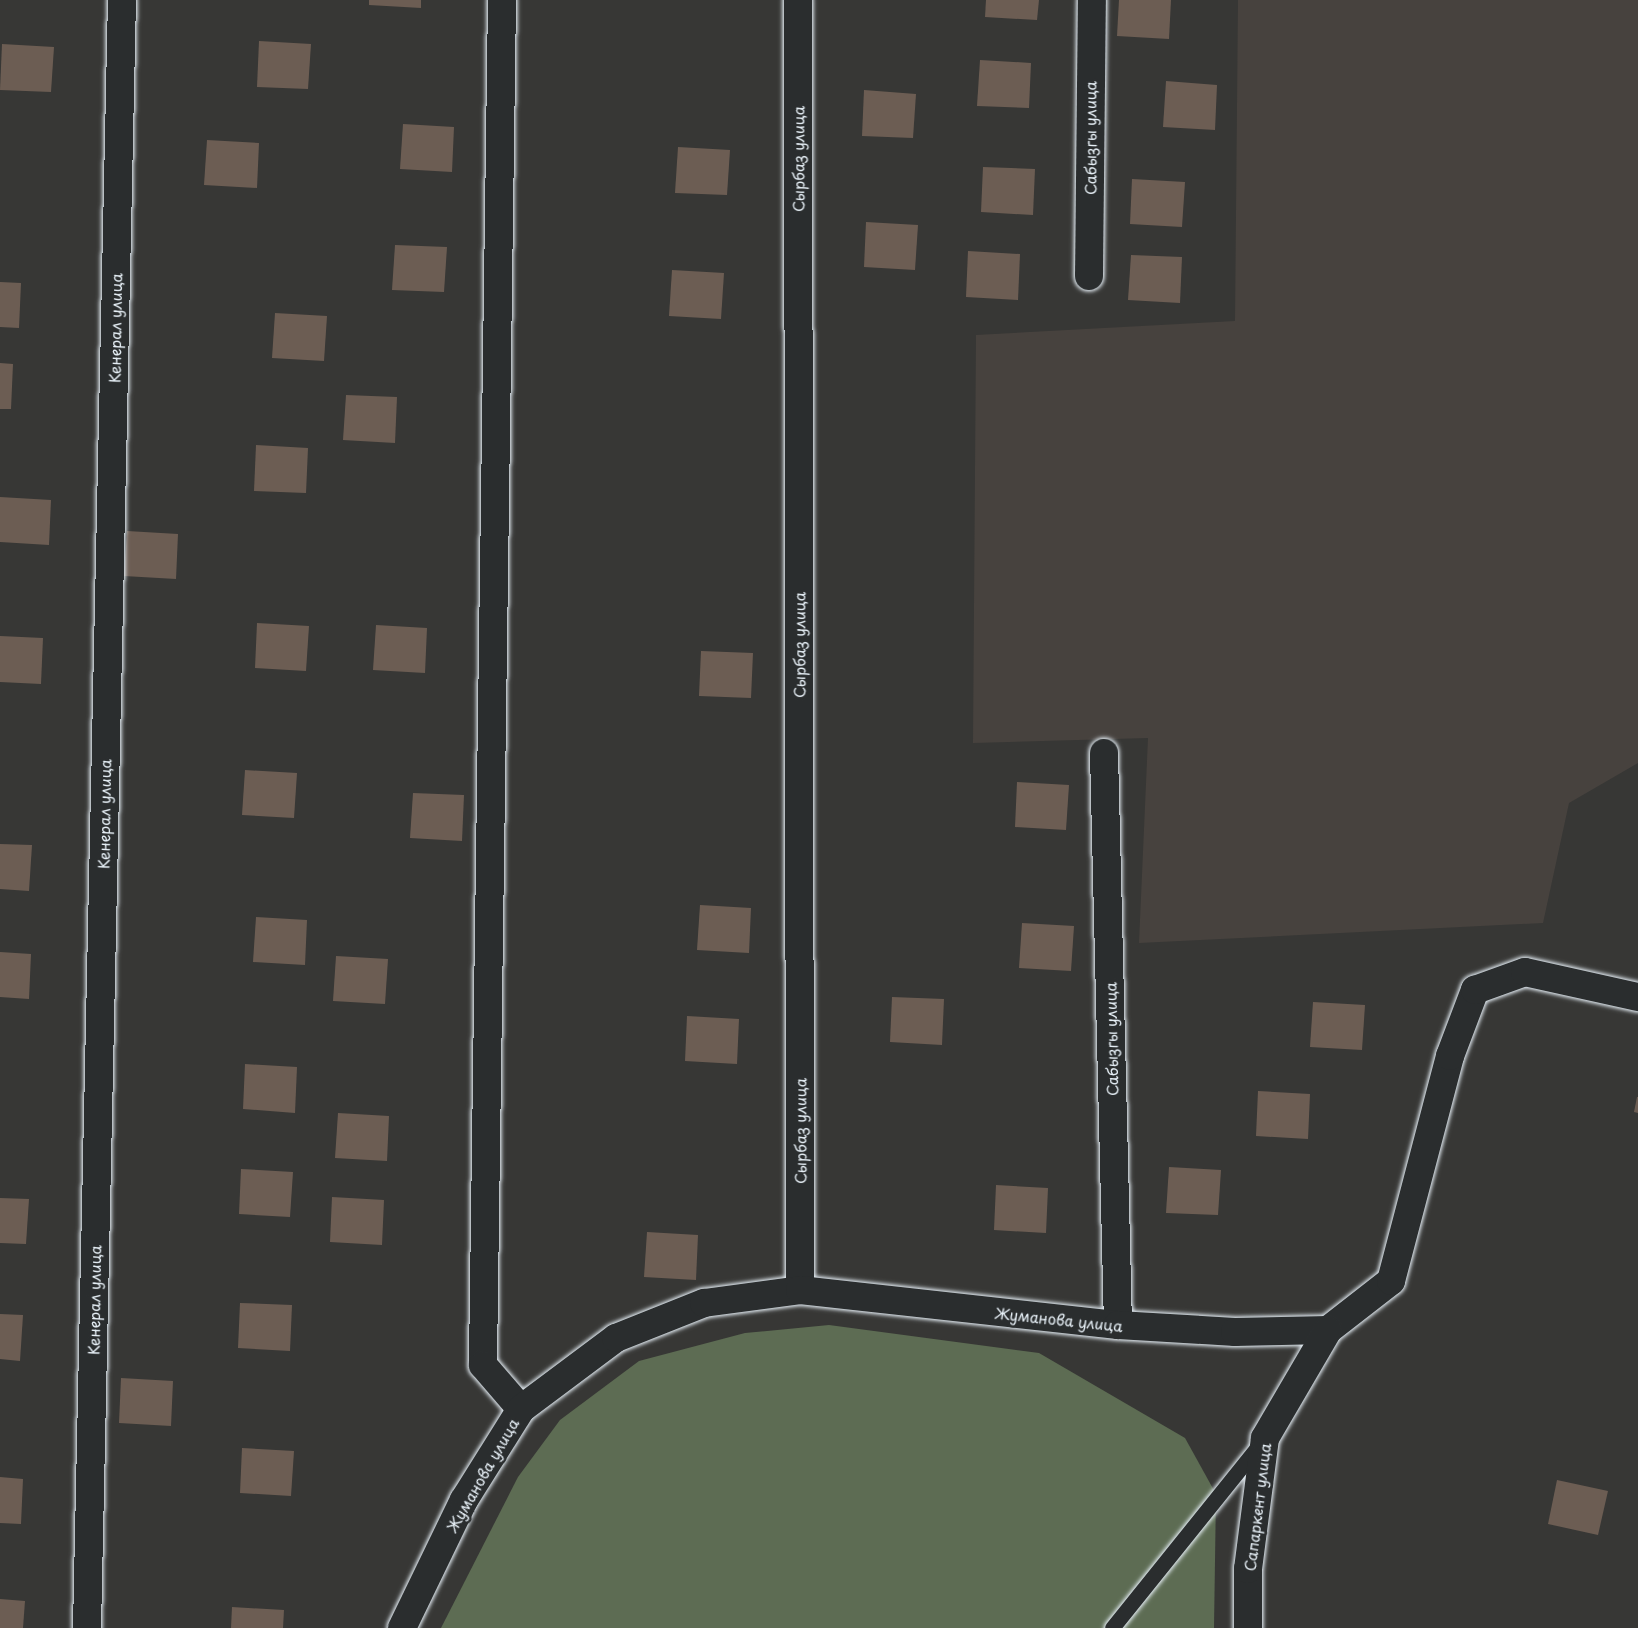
<!DOCTYPE html>
<meta charset="utf-8">
<style>
body{margin:0}
#map{position:relative;width:1638px;height:1628px;overflow:hidden;background:#373735;font-family:"Playpen Sans",sans-serif}
div>[style]{position:absolute}
.built>*{inset:0;background:#47423e}
.green>*{inset:0;background:#5d6c53}
.building>*{inset:0;background:#6c5d53}
.roads{filter:drop-shadow(0 0 2px #e8f1f8) drop-shadow(0 0 2px #e8f1f8)}
.service>*{height:15px;margin:-7.5px;padding:0 7.5px;transform-origin:7.5px;border-radius:7.5px;background:#2a2d2e}
.minor>*{height:28px;margin:-14px;padding:0 14px;transform-origin:14px;border-radius:14px;background:#2a2d2e}
span{translate:-50% -50%;white-space:nowrap;text-align:center;line-height:1.15;-webkit-text-stroke:5px #2a2d2e;paint-order:stroke}
.street-label{font-size:15px;color:#e8f1f8}
</style>
<div id="map">
<div class="built">
<div style="clip-path:polygon(1238px 0,1638px 0,1638px 763px,1569px 803px,1543px 923px,1139px 943px,1148px 738px,973px 743px,976px 335px,1235px 321px)"></div>
</div>
<div class="green">
<div style="clip-path:polygon(829px 1325px,1039px 1353px,1185px 1438px,1216px 1494px,1214px 1628px,441px 1628px,518px 1477px,560px 1420px,639px 1361px,745px 1333px)"></div>
</div>
<div class="building">
<div style="clip-path:polygon(369px 0,421px 0,421px 8px,369px 5px)"></div>
<div style="clip-path:polygon(986px 0,1039px 0,1037px 20px,985px 17px)"></div>
<div style="clip-path:polygon(1119px 0,1171px 0,1169px 39px,1117px 36px)"></div>
<div style="clip-path:polygon(259px 41px,311px 44px,308px 89px,257px 87px)"></div>
<div style="clip-path:polygon(2px 44px,54px 47px,51px 92px,0 90px)"></div>
<div style="clip-path:polygon(980px 60px,1031px 63px,1029px 108px,977px 106px)"></div>
<div style="clip-path:polygon(1166px 81px,1217px 85px,1215px 130px,1163px 127px)"></div>
<div style="clip-path:polygon(864px 90px,916px 94px,913px 138px,862px 136px)"></div>
<div style="clip-path:polygon(403px 124px,454px 127px,452px 172px,400px 169px)"></div>
<div style="clip-path:polygon(207px 140px,259px 143px,257px 188px,204px 185px)"></div>
<div style="clip-path:polygon(678px 147px,730px 150px,727px 195px,675px 193px)"></div>
<div style="clip-path:polygon(983px 167px,1035px 169px,1033px 215px,981px 212px)"></div>
<div style="clip-path:polygon(1132px 179px,1185px 182px,1182px 227px,1130px 224px)"></div>
<div style="clip-path:polygon(866px 222px,918px 225px,915px 270px,864px 267px)"></div>
<div style="clip-path:polygon(395px 245px,447px 247px,444px 292px,392px 290px)"></div>
<div style="clip-path:polygon(968px 251px,1020px 254px,1018px 300px,966px 297px)"></div>
<div style="clip-path:polygon(1131px 255px,1182px 257px,1180px 303px,1128px 300px)"></div>
<div style="clip-path:polygon(672px 270px,724px 273px,721px 319px,669px 316px)"></div>
<div style="clip-path:polygon(0 282px,21px 283px,19px 328px,0 327px)"></div>
<div style="clip-path:polygon(275px 313px,327px 316px,324px 361px,272px 358px)"></div>
<div style="clip-path:polygon(0 363px,13px 364px,11px 409px,0 409px)"></div>
<div style="clip-path:polygon(346px 395px,397px 397px,395px 443px,343px 440px)"></div>
<div style="clip-path:polygon(256px 445px,308px 448px,306px 493px,254px 491px)"></div>
<div style="clip-path:polygon(0 497px,51px 500px,49px 545px,0 542px)"></div>
<div style="clip-path:polygon(127px 531px,178px 534px,176px 579px,124px 576px)"></div>
<div style="clip-path:polygon(257px 623px,309px 626px,306px 671px,255px 668px)"></div>
<div style="clip-path:polygon(376px 625px,427px 628px,425px 673px,373px 670px)"></div>
<div style="clip-path:polygon(0 636px,43px 638px,41px 684px,0 682px)"></div>
<div style="clip-path:polygon(701px 651px,753px 653px,751px 698px,699px 696px)"></div>
<div style="clip-path:polygon(245px 770px,297px 773px,294px 818px,242px 815px)"></div>
<div style="clip-path:polygon(1017px 782px,1069px 785px,1066px 830px,1015px 827px)"></div>
<div style="clip-path:polygon(413px 793px,464px 795px,462px 841px,410px 838px)"></div>
<div style="clip-path:polygon(0 844px,32px 845px,29px 891px,0 889px)"></div>
<div style="clip-path:polygon(700px 905px,751px 908px,749px 953px,697px 950px)"></div>
<div style="clip-path:polygon(256px 917px,307px 920px,305px 965px,253px 962px)"></div>
<div style="clip-path:polygon(1022px 923px,1074px 926px,1071px 971px,1019px 968px)"></div>
<div style="clip-path:polygon(0 952px,31px 954px,29px 999px,0 997px)"></div>
<div style="clip-path:polygon(336px 956px,388px 959px,385px 1004px,333px 1001px)"></div>
<div style="clip-path:polygon(892px 997px,944px 999px,942px 1045px,890px 1042px)"></div>
<div style="clip-path:polygon(1313px 1002px,1365px 1005px,1362px 1050px,1310px 1047px)"></div>
<div style="clip-path:polygon(687px 1016px,739px 1019px,737px 1064px,685px 1061px)"></div>
<div style="clip-path:polygon(245px 1064px,297px 1067px,295px 1113px,243px 1109px)"></div>
<div style="clip-path:polygon(1258px 1091px,1310px 1094px,1308px 1139px,1256px 1136px)"></div>
<div style="clip-path:polygon(1637px 1097px,1638px 1097px,1638px 1113px,1634px 1112px)"></div>
<div style="clip-path:polygon(338px 1113px,389px 1116px,387px 1161px,335px 1158px)"></div>
<div style="clip-path:polygon(1169px 1167px,1221px 1170px,1218px 1215px,1166px 1213px)"></div>
<div style="clip-path:polygon(241px 1169px,293px 1172px,290px 1217px,239px 1214px)"></div>
<div style="clip-path:polygon(996px 1185px,1048px 1188px,1046px 1233px,994px 1230px)"></div>
<div style="clip-path:polygon(332px 1197px,384px 1200px,382px 1245px,330px 1242px)"></div>
<div style="clip-path:polygon(0 1198px,29px 1199px,26px 1244px,0 1243px)"></div>
<div style="clip-path:polygon(647px 1232px,698px 1235px,696px 1280px,644px 1277px)"></div>
<div style="clip-path:polygon(240px 1303px,292px 1305px,290px 1351px,238px 1348px)"></div>
<div style="clip-path:polygon(0 1314px,23px 1315px,20px 1361px,0 1359px)"></div>
<div style="clip-path:polygon(121px 1378px,173px 1381px,171px 1426px,119px 1423px)"></div>
<div style="clip-path:polygon(242px 1448px,294px 1451px,291px 1496px,240px 1493px)"></div>
<div style="clip-path:polygon(0 1477px,23px 1479px,21px 1524px,0 1523px)"></div>
<div style="clip-path:polygon(1557px 1480px,1608px 1491px,1598px 1535px,1548px 1524px)"></div>
<div style="clip-path:polygon(0 1599px,25px 1601px,23px 1628px,0 1628px)"></div>
<div style="clip-path:polygon(232px 1607px,284px 1610px,283px 1628px,231px 1628px)"></div>
</div>
<div class="roads">
<div class="service">
<div style="left:1112px;top:1628px;width:238px;rotate:-51.2deg"></div>
</div>
<div class="minor">
<div style="left:502px;top:0;width:1365px;rotate:90.8deg"></div>
<div style="left:483px;top:1365px;width:58px;rotate:49.2deg"></div>
<div style="left:798px;top:0;width:1290px;rotate:89.91deg"></div>
<div style="left:1089px;top:276px;width:276px;rotate:-89.4deg"></div>
<div style="left:1104px;top:753px;width:572px;rotate:88.6deg"></div>
<div style="left:87px;top:1628px;width:1628px;rotate:-88.77deg"></div>
<div style="left:402px;top:1628px;width:142px;rotate:-64.2deg"></div>
<div style="left:464px;top:1500px;width:107px;rotate:-57.9deg"></div>
<div style="left:521px;top:1409px;width:119px;rotate:-36.8deg"></div>
<div style="left:616px;top:1338px;width:95px;rotate:-21.7deg"></div>
<div style="left:704px;top:1303px;width:97px;rotate:-7.7deg"></div>
<div style="left:800px;top:1290px;width:320px;rotate:6.3deg"></div>
<div style="left:1118px;top:1325px;width:117px;rotate:3.4deg"></div>
<div style="left:1235px;top:1332px;width:93px;rotate:-1.2deg"></div>
<div style="left:1328px;top:1330px;width:80px;rotate:-37.9deg"></div>
<div style="left:1391px;top:1281px;width:233px;rotate:-75.3deg"></div>
<div style="left:1450px;top:1056px;width:71px;rotate:-69.3deg"></div>
<div style="left:1475px;top:990px;width:53px;rotate:-19.8deg"></div>
<div style="left:1525px;top:972px;width:116px;rotate:12.5deg"></div>
<div style="left:1248px;top:1628px;width:59px;rotate:-90deg"></div>
<div style="left:1248px;top:1569px;width:132px;rotate:-82.6deg"></div>
<div style="left:1265px;top:1438px;width:125px;rotate:-59.7deg"></div>
</div>
</div>
<div class="street-label">
<span style="left:1090px;top:138px;rotate:-90deg">Сабызгы улица</span>
<span style="left:798px;top:159px;rotate:-90deg">Сырбаз улица</span>
<span style="left:115px;top:328px;rotate:-89deg">Кенерал улица</span>
<span style="left:799px;top:645px;rotate:-90deg">Сырбаз улица</span>
<span style="left:104px;top:814px;rotate:-89deg">Кенерал улица</span>
<span style="left:1111px;top:1039px;rotate:-91deg">Сабызгы улица</span>
<span style="left:800px;top:1131px;rotate:-90deg">Сырбаз улица</span>
<span style="left:94px;top:1300px;rotate:-89deg">Кенерал улица</span>
<span style="left:1059px;top:1319px;rotate:6deg">Жуманова улица</span>
<span style="left:482px;top:1475px;rotate:-60deg">Жуманова улица</span>
<span style="left:1257px;top:1507px;rotate:-83deg">Сапаркент улица</span>
</div>
</div>
